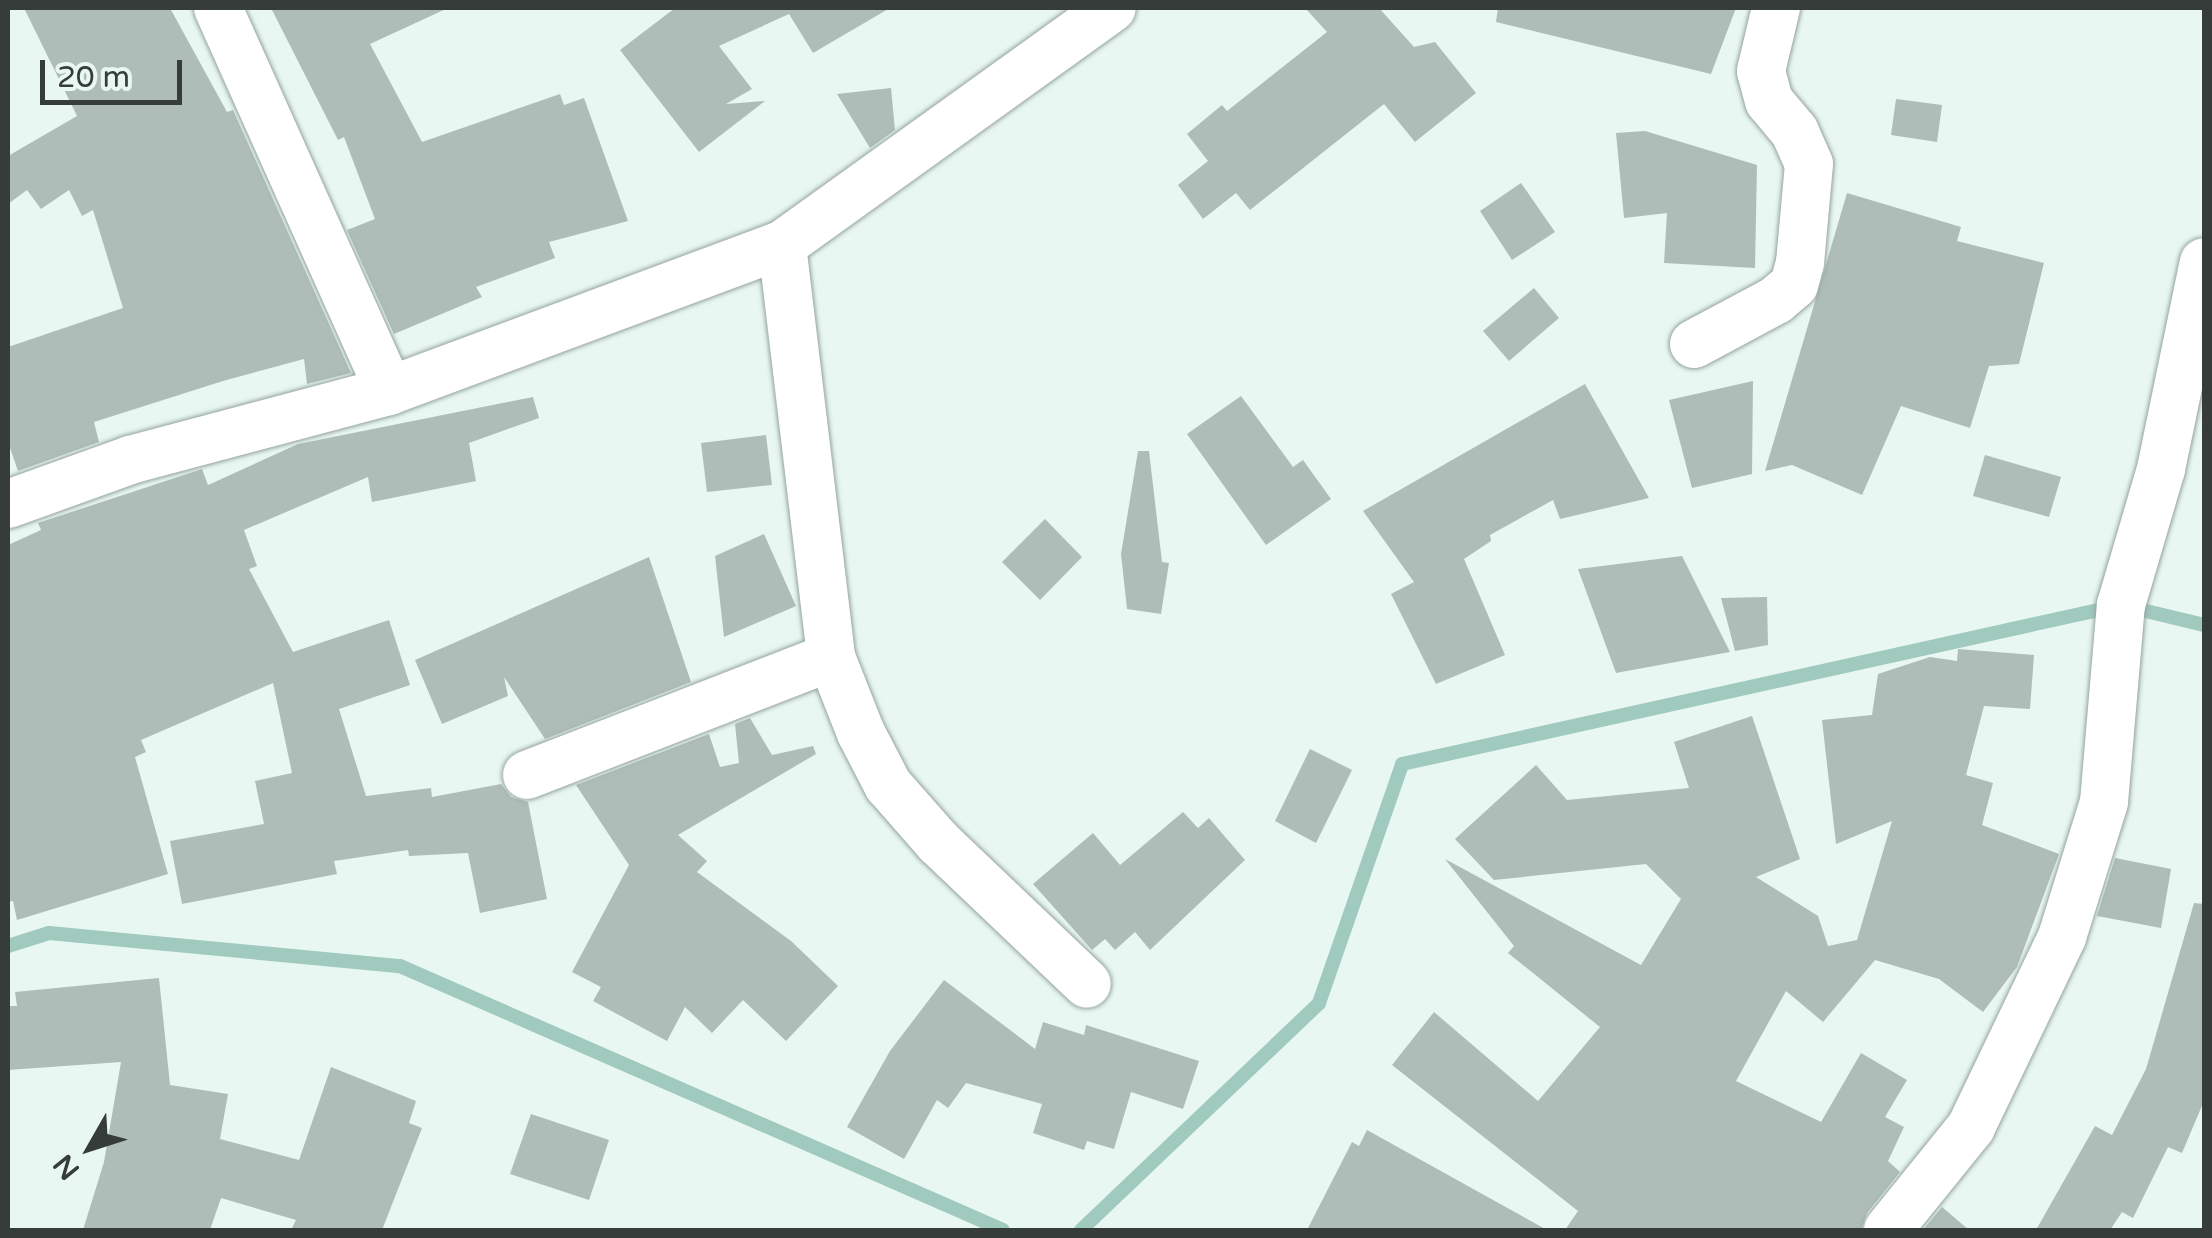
<!DOCTYPE html>
<style>
body{margin:0}
#map{position:relative;width:2212px;height:1238px;overflow:hidden;background:#e8f7f2;font-family:"Varela Round",sans-serif}
div>[style]{position:absolute}
.stream>*{height:14px;margin:-7px;padding:0 7px;transform-origin:7px;border-radius:7px;background:#9fcabd}
.building>*{inset:0;background:#aebdb8}
.roads{filter:drop-shadow(0 0 2px #95a39e) drop-shadow(0 0 2px #95a39e)}
.street>*{height:48px;margin:-24px;padding:0 24px;transform-origin:24px;border-radius:24px;background:#fff}
span{translate:-50% -50%;white-space:nowrap;text-align:center;line-height:1.15;-webkit-text-stroke:10px #e8f7f2;paint-order:stroke}
.frame{position:absolute;inset:0;border:10px solid #363c3a;pointer-events:none}
.north{position:absolute;left:40px;top:1098px;width:100px;height:100px;-webkit-text-stroke:8px #e8f7f2;paint-order:stroke;rotate:231deg;font-size:28px;font-weight:700;line-height:40px;text-align:center;color:#363c3a}
.north::after{content:'';display:block;margin:auto;width:35px;height:45px;background:#363c3a;clip-path:polygon(50% 0,100% 100%,50% 72%,0 100%)}
.scale{position:absolute;left:40px;top:60px;width:142px;height:45px;box-sizing:border-box;border:5px solid #363c3a;border-top:0;padding-left:12px;font-size:30px;line-height:35px;white-space:nowrap;color:#363c3a;-webkit-text-stroke:8px #e8f7f2;paint-order:stroke}
</style>
<div id="map">
<div class="stream">
<div style="left:8px;top:946px;width:43px;rotate:-17.6deg"></div>
<div style="left:49px;top:933px;width:353px;rotate:5.4deg"></div>
<div style="left:400px;top:966px;width:658px;rotate:23.64deg"></div>
<div style="left:1081px;top:1230px;width:329px;rotate:-43.6deg"></div>
<div style="left:1319px;top:1003px;width:253px;rotate:-70.8deg"></div>
<div style="left:1402px;top:764px;width:736px;rotate:-12.47deg"></div>
<div style="left:2121px;top:605px;width:85px;rotate:13.5deg"></div>
</div>
<div class="building">
<div style="clip-path:polygon(24px 8px,170px 8px,227px 112px,233px 110px,351px 373px,307px 384px,304px 359px,223px 381px,94px 422px,99px 442px,18px 471px,8px 442px,8px 347px,123px 308px,93px 210px,82px 216px,69px 190px,41px 209px,27px 190px,8px 204px,8px 156px,77px 116px)"></div>
<div style="clip-path:polygon(271px 8px,448px 8px,370px 44px,422px 142px,560px 94px,564px 105px,584px 98px,628px 221px,549px 242px,555px 258px,476px 287px,482px 297px,394px 334px,347px 230px,375px 219px,344px 137px,338px 140px)"></div>
<div style="clip-path:polygon(675px 8px,890px 8px,813px 53px,789px 14px,719px 46px,752px 89px,726px 104px,765px 101px,699px 152px,620px 50px)"></div>
<div style="clip-path:polygon(1305px 8px,1379px 8px,1414px 47px,1435px 42px,1476px 93px,1415px 142px,1384px 104px,1250px 210px,1236px 193px,1203px 219px,1178px 185px,1208px 161px,1187px 134px,1222px 105px,1227px 111px,1327px 32px)"></div>
<div style="clip-path:polygon(1498px 8px,1736px 8px,1711px 74px,1496px 22px)"></div>
<div style="clip-path:polygon(891px 88px,895px 130px,870px 148px,837px 94px)"></div>
<div style="clip-path:polygon(1896px 99px,1942px 105px,1937px 142px,1891px 135px)"></div>
<div style="clip-path:polygon(1645px 131px,1757px 165px,1755px 268px,1664px 263px,1667px 213px,1624px 218px,1616px 133px)"></div>
<div style="clip-path:polygon(1521px 183px,1555px 232px,1512px 260px,1480px 211px)"></div>
<div style="clip-path:polygon(1847px 193px,1961px 227px,1957px 241px,2044px 263px,2019px 364px,1989px 366px,1970px 428px,1901px 406px,1862px 495px,1792px 465px,1765px 471px)"></div>
<div style="clip-path:polygon(1534px 288px,1559px 318px,1509px 361px,1483px 331px)"></div>
<div style="clip-path:polygon(1753px 381px,1752px 474px,1692px 488px,1669px 400px)"></div>
<div style="clip-path:polygon(1585px 384px,1649px 498px,1560px 519px,1553px 500px,1490px 535px,1491px 541px,1464px 559px,1505px 655px,1436px 684px,1391px 594px,1414px 582px,1363px 511px)"></div>
<div style="clip-path:polygon(1241px 396px,1293px 467px,1303px 460px,1331px 499px,1266px 545px,1187px 434px)"></div>
<div style="clip-path:polygon(533px 397px,539px 418px,469px 443px,476px 481px,372px 502px,368px 477px,244px 530px,257px 566px,249px 569px,293px 652px,389px 620px,410px 685px,339px 709px,366px 796px,431px 788px,432px 797px,501px 784px,511px 797px,528px 802px,547px 899px,480px 913px,468px 853px,409px 856px,408px 850px,334px 861px,337px 874px,182px 904px,170px 841px,264px 824px,255px 781px,292px 773px,273px 683px,141px 740px,146px 752px,135px 757px,168px 874px,17px 920px,13px 901px,8px 902px,8px 545px,41px 530px,38px 523px,202px 469px,208px 485px,298px 444px)"></div>
<div style="clip-path:polygon(766px 435px,772px 485px,707px 492px,701px 443px)"></div>
<div style="clip-path:polygon(1138px 451px,1149px 451px,1162px 562px,1169px 563px,1161px 614px,1127px 609px,1121px 554px)"></div>
<div style="clip-path:polygon(1985px 455px,2061px 477px,2049px 517px,1973px 496px)"></div>
<div style="clip-path:polygon(1045px 519px,1082px 557px,1040px 600px,1002px 562px)"></div>
<div style="clip-path:polygon(764px 534px,796px 606px,724px 637px,715px 556px)"></div>
<div style="clip-path:polygon(1682px 556px,1730px 652px,1616px 673px,1578px 569px)"></div>
<div style="clip-path:polygon(649px 557px,691px 682px,545px 739px,504px 677px,508px 696px,442px 724px,415px 660px)"></div>
<div style="clip-path:polygon(1767px 597px,1768px 645px,1735px 651px,1721px 598px)"></div>
<div style="clip-path:polygon(1958px 649px,2034px 655px,2030px 709px,1984px 706px,1966px 775px,1993px 783px,1982px 825px,2059px 854px,2017px 967px,1983px 1012px,1939px 979px,1875px 960px,1823px 1022px,1786px 991px,1736px 1081px,1821px 1122px,1861px 1053px,1907px 1080px,1885px 1117px,1904px 1127px,1888px 1161px,1900px 1172px,1867px 1213px,1861px 1230px,1565px 1230px,1578px 1211px,1392px 1065px,1434px 1012px,1538px 1101px,1600px 1027px,1508px 953px,1514px 946px,1445px 859px,1641px 965px,1681px 899px,1646px 864px,1494px 880px,1455px 839px,1536px 765px,1567px 800px,1689px 788px,1674px 742px,1752px 716px,1800px 859px,1756px 877px,1818px 916px,1828px 946px,1857px 940px,1892px 821px,1836px 844px,1822px 720px,1872px 715px,1878px 674px,1930px 657px,1957px 661px)"></div>
<div style="clip-path:polygon(750px 718px,772px 755px,813px 746px,816px 754px,678px 835px,707px 861px,697px 872px,791px 941px,838px 986px,786px 1041px,743px 1000px,712px 1033px,685px 1007px,667px 1041px,593px 1001px,601px 987px,572px 972px,629px 865px,576px 785px,709px 734px,720px 767px,739px 763px,735px 724px)"></div>
<div style="clip-path:polygon(1310px 749px,1352px 770px,1316px 843px,1275px 821px)"></div>
<div style="clip-path:polygon(1183px 812px,1198px 828px,1209px 818px,1245px 860px,1150px 950px,1135px 932px,1115px 950px,1105px 939px,1092px 950px,1033px 884px,1093px 833px,1120px 865px)"></div>
<div style="clip-path:polygon(2115px 858px,2171px 869px,2161px 928px,2097px 916px)"></div>
<div style="clip-path:polygon(2194px 903px,2204px 904px,2204px 1101px,2182px 1153px,2168px 1147px,2133px 1218px,2122px 1212px,2110px 1230px,2036px 1230px,2095px 1126px,2112px 1135px,2146px 1069px)"></div>
<div style="clip-path:polygon(159px 978px,170px 1085px,228px 1094px,220px 1139px,299px 1160px,331px 1067px,416px 1101px,409px 1123px,422px 1128px,382px 1230px,291px 1230px,296px 1220px,221px 1198px,210px 1230px,83px 1230px,104px 1162px,121px 1062px,8px 1070px,8px 1006px,17px 1006px,15px 992px)"></div>
<div style="clip-path:polygon(944px 980px,1035px 1049px,1043px 1022px,1084px 1035px,1086px 1025px,1199px 1061px,1183px 1109px,1131px 1092px,1114px 1149px,1087px 1141px,1084px 1150px,1033px 1133px,1042px 1104px,966px 1083px,948px 1108px,937px 1100px,904px 1159px,847px 1127px,890px 1051px)"></div>
<div style="clip-path:polygon(531px 1114px,609px 1140px,589px 1200px,510px 1174px)"></div>
<div style="clip-path:polygon(1367px 1130px,1547px 1230px,1307px 1230px,1352px 1142px,1359px 1146px)"></div>
<div style="clip-path:polygon(1942px 1207px,1969px 1230px,1923px 1230px)"></div>
</div>
<div class="roads">
<div class="street">
<div style="left:218px;top:8px;width:419px;rotate:65.9deg"></div>
<div style="left:782px;top:245px;width:415px;rotate:83.2deg"></div>
<div style="left:831px;top:657px;width:82px;rotate:68.5deg"></div>
<div style="left:861px;top:733px;width:59px;rotate:62.6deg"></div>
<div style="left:888px;top:785px;width:77px;rotate:48.7deg"></div>
<div style="left:939px;top:843px;width:204px;rotate:43.6deg"></div>
<div style="left:1694px;top:344px;width:93px;rotate:-28.2deg"></div>
<div style="left:1776px;top:300px;width:23px;rotate:-40deg"></div>
<div style="left:1794px;top:285px;width:23px;rotate:-75deg"></div>
<div style="left:1800px;top:263px;width:99px;rotate:-84.8deg"></div>
<div style="left:1809px;top:164px;width:35px;rotate:-114deg"></div>
<div style="left:1795px;top:132px;width:40px;rotate:-130deg"></div>
<div style="left:1769px;top:101px;width:31px;rotate:-105deg"></div>
<div style="left:1761px;top:71px;width:65px;rotate:-76.6deg"></div>
<div style="left:8px;top:504px;width:130px;rotate:-19.8deg"></div>
<div style="left:130px;top:460px;width:268px;rotate:-14.9deg"></div>
<div style="left:389px;top:391px;width:419px;rotate:-20.4deg"></div>
<div style="left:782px;top:245px;width:406px;rotate:-35.7deg"></div>
<div style="left:527px;top:775px;width:326px;rotate:-21.2deg"></div>
<div style="left:1888px;top:1230px;width:132px;rotate:-51.1deg"></div>
<div style="left:1971px;top:1127px;width:211px;rotate:-64.4deg"></div>
<div style="left:2062px;top:937px;width:141px;rotate:-72.7deg"></div>
<div style="left:2104px;top:802px;width:198px;rotate:-85.1deg"></div>
<div style="left:2121px;top:605px;width:142px;rotate:-73.6deg"></div>
<div style="left:2161px;top:469px;width:211px;rotate:-78.3deg"></div>
</div>
</div>
<div class="frame"></div>
<div class="north">N</div>
<div class="scale">20 m</div>
</div>
